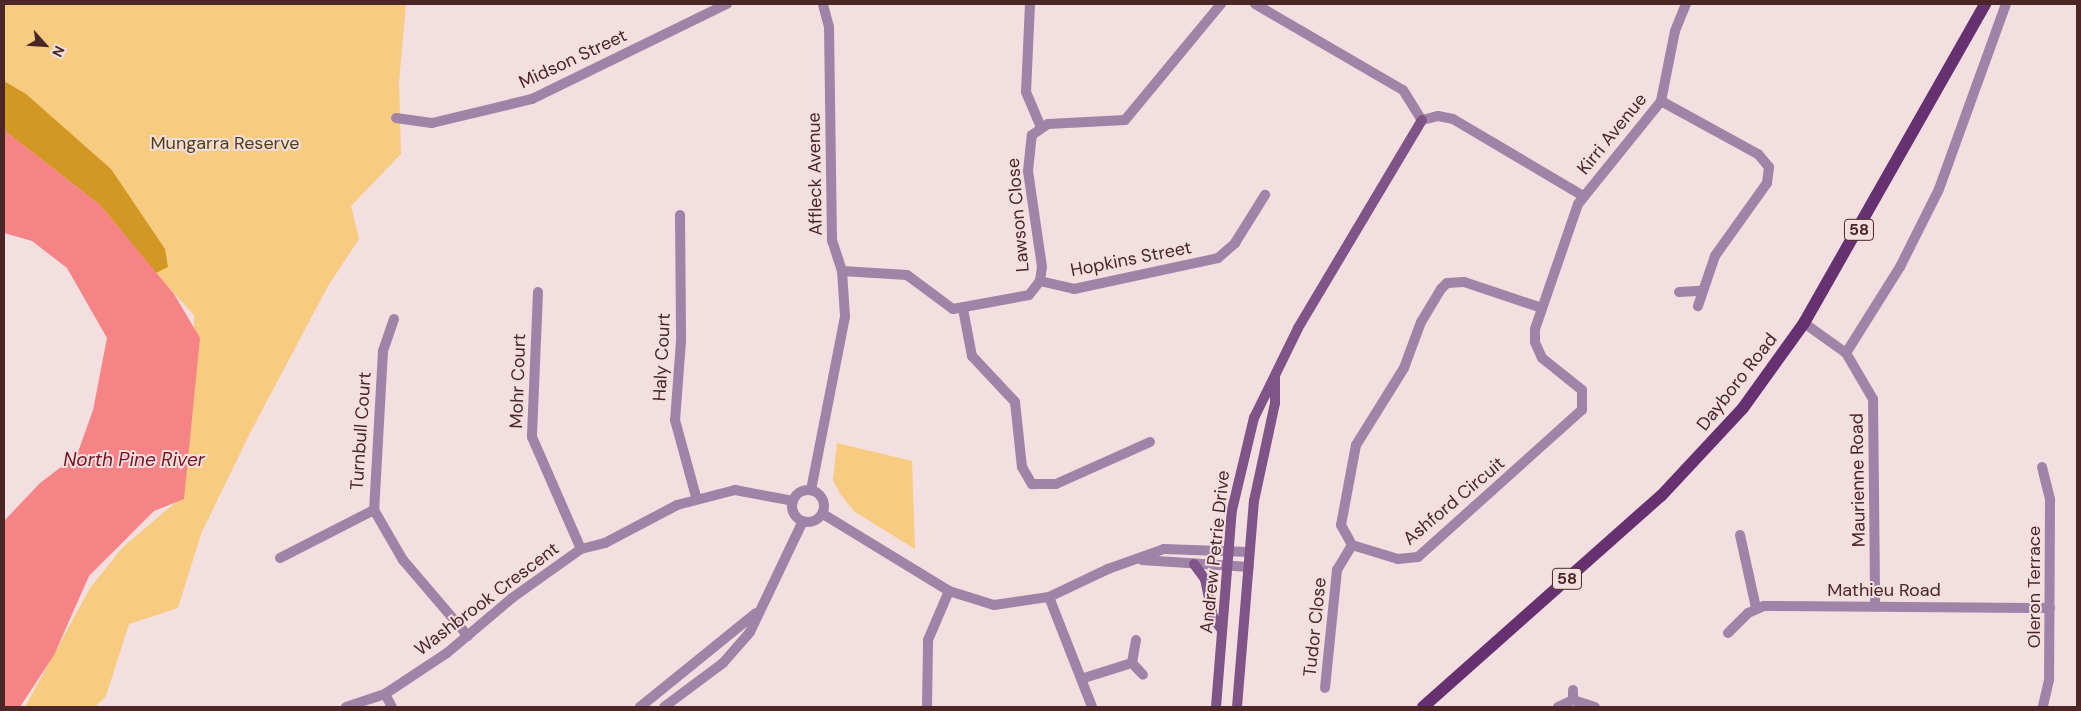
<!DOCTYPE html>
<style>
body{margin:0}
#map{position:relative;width:2081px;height:711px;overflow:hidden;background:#f3dfdf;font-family:"DM Sans",sans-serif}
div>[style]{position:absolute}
.green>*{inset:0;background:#f7cb80}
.forest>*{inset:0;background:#d19924}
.water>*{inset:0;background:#f68486}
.street>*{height:10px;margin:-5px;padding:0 5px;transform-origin:5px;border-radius:5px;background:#a183a7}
.street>.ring{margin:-5px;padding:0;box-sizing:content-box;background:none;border:10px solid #a183a7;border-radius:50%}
.secondary>*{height:10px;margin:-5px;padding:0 5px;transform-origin:5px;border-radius:5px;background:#7f5488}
.primary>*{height:12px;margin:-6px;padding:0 6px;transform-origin:6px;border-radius:6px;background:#663171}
span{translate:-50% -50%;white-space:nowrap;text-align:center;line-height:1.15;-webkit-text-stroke:4px #f3dfdf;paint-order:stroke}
.shield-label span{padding:1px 4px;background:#f3dfdf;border:1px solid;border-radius:4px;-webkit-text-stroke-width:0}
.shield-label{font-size:16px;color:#4a2627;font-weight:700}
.street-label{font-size:18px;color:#4a2627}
.park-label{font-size:18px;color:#553e11}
.water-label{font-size:19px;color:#781220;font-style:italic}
.frame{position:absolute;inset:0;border:5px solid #4a2627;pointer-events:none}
.north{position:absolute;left:20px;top:20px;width:50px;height:50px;-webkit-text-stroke:4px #f3dfdf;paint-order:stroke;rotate:116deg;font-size:14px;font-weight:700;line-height:20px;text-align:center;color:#4a2627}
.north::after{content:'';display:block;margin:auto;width:18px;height:22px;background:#4a2627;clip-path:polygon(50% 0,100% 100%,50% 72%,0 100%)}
</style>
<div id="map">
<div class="green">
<div style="clip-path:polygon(4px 4px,406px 4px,399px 82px,401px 154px,351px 206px,359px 239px,328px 286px,249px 435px,201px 534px,178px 608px,129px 624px,106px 696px,95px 707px,25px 707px,90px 588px,123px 547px,183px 496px,193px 403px,194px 315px,99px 212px,4px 148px)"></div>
<div style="clip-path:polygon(837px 443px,912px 461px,915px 549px,855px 512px,841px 495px,833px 480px)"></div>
</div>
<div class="forest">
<div style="clip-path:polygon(4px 81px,26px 94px,111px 169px,165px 249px,168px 267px,156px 273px,100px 205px,4px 130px)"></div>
</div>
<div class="water">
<div style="clip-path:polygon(4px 130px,100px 205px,174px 294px,200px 338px,184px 499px,154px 511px,89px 576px,54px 655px,20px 707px,4px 707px,4px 521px,40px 483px,77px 455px,93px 410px,107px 338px,67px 268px,32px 241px,4px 233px)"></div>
</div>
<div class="street">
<div style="left:1030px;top:4px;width:88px;rotate:92.6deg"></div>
<div style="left:1026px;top:92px;width:38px;rotate:67deg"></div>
<div style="left:1255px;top:4px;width:171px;rotate:30.2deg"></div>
<div style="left:1403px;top:90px;width:36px;rotate:58deg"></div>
<div style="left:1422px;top:120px;width:16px;rotate:-14deg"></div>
<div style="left:1438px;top:116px;width:15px;rotate:11deg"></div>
<div style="left:1453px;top:119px;width:151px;rotate:30.6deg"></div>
<div style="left:1661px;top:101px;width:111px;rotate:28.7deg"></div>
<div style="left:1758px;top:154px;width:17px;rotate:50deg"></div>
<div style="left:1769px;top:167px;width:16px;rotate:97deg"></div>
<div style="left:1767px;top:183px;width:90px;rotate:125.5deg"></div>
<div style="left:1715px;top:256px;width:53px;rotate:108.8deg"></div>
<div style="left:396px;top:118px;width:36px;rotate:8deg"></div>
<div style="left:432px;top:123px;width:103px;rotate:-13.5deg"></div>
<div style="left:532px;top:99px;width:217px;rotate:-26deg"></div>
<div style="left:680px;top:215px;width:126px;rotate:89.5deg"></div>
<div style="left:681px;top:341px;width:79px;rotate:94.3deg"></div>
<div style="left:675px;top:420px;width:80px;rotate:74.7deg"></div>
<div style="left:842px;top:271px;width:65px;rotate:3.5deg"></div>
<div style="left:907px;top:275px;width:57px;rotate:36.5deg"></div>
<div style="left:953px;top:309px;width:77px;rotate:-10.4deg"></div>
<div style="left:1029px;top:295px;width:18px;rotate:-52deg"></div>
<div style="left:1040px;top:281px;width:14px;rotate:-82deg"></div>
<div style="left:1042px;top:267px;width:97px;rotate:-98.3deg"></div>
<div style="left:1028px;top:171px;width:36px;rotate:-84deg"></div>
<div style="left:1032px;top:135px;width:19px;rotate:-35deg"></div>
<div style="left:1048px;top:124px;width:77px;rotate:-3deg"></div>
<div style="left:1125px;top:120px;width:151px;rotate:-50.4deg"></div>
<div style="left:1040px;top:281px;width:35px;rotate:13deg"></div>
<div style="left:1074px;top:289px;width:147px;rotate:-12.1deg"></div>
<div style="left:1218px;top:258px;width:23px;rotate:-41deg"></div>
<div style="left:1235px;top:243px;width:57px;rotate:-58deg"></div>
<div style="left:538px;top:292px;width:145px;rotate:92.4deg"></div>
<div style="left:532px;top:437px;width:122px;rotate:66.4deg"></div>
<div style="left:1679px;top:292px;width:22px;rotate:-3deg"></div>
<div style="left:1542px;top:308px;width:82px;rotate:-161.6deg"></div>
<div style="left:1464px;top:282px;width:17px;rotate:177deg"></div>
<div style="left:1447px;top:283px;width:8px;rotate:135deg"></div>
<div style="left:1441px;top:289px;width:39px;rotate:121deg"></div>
<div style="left:1421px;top:322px;width:49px;rotate:110.3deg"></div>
<div style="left:1404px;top:368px;width:91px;rotate:121.9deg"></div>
<div style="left:1356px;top:445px;width:81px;rotate:100.6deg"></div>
<div style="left:1341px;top:525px;width:23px;rotate:61deg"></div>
<div style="left:1352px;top:545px;width:48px;rotate:16.9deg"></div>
<div style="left:1398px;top:559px;width:20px;rotate:-6deg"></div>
<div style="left:1418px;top:557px;width:220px;rotate:-41.9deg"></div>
<div style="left:1582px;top:410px;width:20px;rotate:-90deg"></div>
<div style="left:1582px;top:390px;width:51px;rotate:-141.3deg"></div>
<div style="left:1542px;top:358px;width:17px;rotate:-114deg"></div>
<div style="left:1535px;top:342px;width:13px;rotate:-90deg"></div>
<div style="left:1535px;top:329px;width:132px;rotate:-71deg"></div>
<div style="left:1578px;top:204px;width:132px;rotate:-51.1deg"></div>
<div style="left:1661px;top:101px;width:71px;rotate:-78.7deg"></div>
<div style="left:1675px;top:31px;width:29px;rotate:-68deg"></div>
<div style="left:963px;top:309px;width:48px;rotate:79.2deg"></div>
<div style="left:972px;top:356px;width:63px;rotate:46.9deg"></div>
<div style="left:1015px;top:402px;width:65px;rotate:83.9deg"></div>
<div style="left:1022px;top:467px;width:20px;rotate:60deg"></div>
<div style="left:1032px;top:484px;width:24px"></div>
<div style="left:1056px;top:484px;width:103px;rotate:-24.1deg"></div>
<div style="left:394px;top:319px;width:34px;rotate:109deg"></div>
<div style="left:383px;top:351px;width:159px;rotate:93.2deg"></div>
<div style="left:374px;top:510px;width:58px;rotate:59.9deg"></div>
<div style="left:403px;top:560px;width:100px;rotate:49.5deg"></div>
<div style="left:1804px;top:323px;width:52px;rotate:35.5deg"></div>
<div style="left:1846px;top:353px;width:53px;rotate:59.6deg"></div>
<div style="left:1873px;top:399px;width:207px;rotate:89.4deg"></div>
<div style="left:1846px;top:353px;width:102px;rotate:-57.9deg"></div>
<div style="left:1900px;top:267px;width:87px;rotate:-63.4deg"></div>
<div style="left:1939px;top:189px;width:197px;rotate:-70.1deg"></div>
<div style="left:2042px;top:467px;width:34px;rotate:76deg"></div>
<div style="left:2050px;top:500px;width:180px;rotate:90.3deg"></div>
<div style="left:2049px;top:680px;width:28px;rotate:103deg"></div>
<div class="ring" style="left:792px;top:490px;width:22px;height:22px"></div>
<div style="left:811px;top:490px;width:177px;rotate:-78.9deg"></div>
<div style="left:845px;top:316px;width:45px;rotate:-93.8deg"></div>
<div style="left:842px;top:271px;width:32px;rotate:-108deg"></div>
<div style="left:832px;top:241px;width:214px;rotate:-90.8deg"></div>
<div style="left:829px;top:27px;width:24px;rotate:-105deg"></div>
<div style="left:823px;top:514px;width:148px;rotate:31.4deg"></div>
<div style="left:949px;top:591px;width:47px;rotate:17.3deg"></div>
<div style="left:994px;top:605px;width:56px;rotate:-8.3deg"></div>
<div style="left:1049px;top:597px;width:65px;rotate:-25.4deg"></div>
<div style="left:1108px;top:569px;width:59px;rotate:-19.7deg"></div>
<div style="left:1164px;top:549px;width:85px;rotate:2deg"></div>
<div style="left:1740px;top:535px;width:75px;rotate:77.6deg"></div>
<div style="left:280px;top:558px;width:106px;rotate:-27.1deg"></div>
<div style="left:1142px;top:560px;width:107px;rotate:3.7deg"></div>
<div style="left:1049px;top:597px;width:118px;rotate:68.6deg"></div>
<div style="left:1728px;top:633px;width:28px;rotate:-45deg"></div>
<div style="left:1748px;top:613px;width:17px;rotate:-24deg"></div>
<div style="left:1764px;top:606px;width:286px;rotate:0.4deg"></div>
<div style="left:1136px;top:640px;width:23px;rotate:100deg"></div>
<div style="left:1132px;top:663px;width:16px;rotate:47deg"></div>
<div style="left:1084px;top:678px;width:50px;rotate:-17.4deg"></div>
<div style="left:1325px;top:688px;width:119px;rotate:-84.2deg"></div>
<div style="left:1337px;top:570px;width:29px;rotate:-59deg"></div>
<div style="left:385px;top:694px;width:15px;rotate:62deg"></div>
<div style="left:1573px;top:700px;width:10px;rotate:-90deg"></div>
<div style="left:346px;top:707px;width:41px;rotate:-18.4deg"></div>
<div style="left:385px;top:694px;width:74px;rotate:-33.5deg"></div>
<div style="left:447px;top:653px;width:85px;rotate:-40.2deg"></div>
<div style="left:512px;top:598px;width:85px;rotate:-35.4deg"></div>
<div style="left:581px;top:549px;width:25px;rotate:-14deg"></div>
<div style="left:605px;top:543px;width:81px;rotate:-27.8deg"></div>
<div style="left:677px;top:505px;width:60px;rotate:-14.5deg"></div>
<div style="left:735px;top:490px;width:59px;rotate:10.7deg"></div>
<div style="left:640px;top:707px;width:149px;rotate:-39deg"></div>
<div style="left:664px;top:707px;width:74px;rotate:-36.7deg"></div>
<div style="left:723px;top:663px;width:41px;rotate:-48.9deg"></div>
<div style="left:750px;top:632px;width:123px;rotate:-64.5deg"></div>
<div style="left:927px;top:707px;width:67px;rotate:-89.1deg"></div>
<div style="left:928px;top:640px;width:53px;rotate:-66.8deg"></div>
<div style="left:1558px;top:707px;width:17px;rotate:-25deg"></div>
<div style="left:1573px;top:700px;width:23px;rotate:18deg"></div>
</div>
<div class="secondary">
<div style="left:1194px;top:564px;width:19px;rotate:54deg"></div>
<div style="left:1205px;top:579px;width:40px;rotate:78deg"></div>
<div style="left:1213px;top:618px;width:15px;rotate:53deg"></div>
<div style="left:1216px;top:707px;width:198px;rotate:-85.4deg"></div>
<div style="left:1232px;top:510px;width:95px;rotate:-76.6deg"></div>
<div style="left:1254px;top:418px;width:100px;rotate:-63.9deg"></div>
<div style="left:1298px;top:328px;width:242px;rotate:-59.2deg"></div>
<div style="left:1237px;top:707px;width:207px;rotate:-85.3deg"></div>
<div style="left:1254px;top:501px;width:100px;rotate:-77.9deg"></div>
<div style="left:1275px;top:403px;width:25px;rotate:-90deg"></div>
</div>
<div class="primary">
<div style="left:1423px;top:707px;width:318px;rotate:-41.6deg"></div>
<div style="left:1661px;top:496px;width:120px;rotate:-47deg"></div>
<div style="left:1743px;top:408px;width:105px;rotate:-54.3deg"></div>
<div style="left:1804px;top:323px;width:367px;rotate:-60.4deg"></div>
</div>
<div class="shield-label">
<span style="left:1859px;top:230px">58</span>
<span style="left:1567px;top:579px">58</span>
</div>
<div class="street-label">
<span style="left:573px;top:59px;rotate:-25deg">Midson Street</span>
<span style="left:1612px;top:134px;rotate:-51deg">Kirri Avenue</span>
<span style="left:815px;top:174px;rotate:-91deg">Affleck Avenue</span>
<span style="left:1018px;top:215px;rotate:-95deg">Lawson Close</span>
<span style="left:1131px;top:259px;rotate:-11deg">Hopkins Street</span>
<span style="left:662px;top:357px;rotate:-87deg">Haly Court</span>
<span style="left:518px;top:381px;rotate:-88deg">Mohr Court</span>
<span style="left:1737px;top:382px;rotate:-52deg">Dayboro Road</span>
<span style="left:361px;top:431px;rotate:-86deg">Turnbull Court</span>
<span style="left:1858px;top:480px;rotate:-91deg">Maurienne Road</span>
<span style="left:1454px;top:501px;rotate:-40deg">Ashford Circuit</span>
<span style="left:1215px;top:552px;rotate:-84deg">Andrew Petrie Drive</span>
<span style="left:2034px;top:587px;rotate:-90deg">Oleron Terrace</span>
<span style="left:1884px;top:590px">Mathieu Road</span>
<span style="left:487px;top:599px;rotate:-37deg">Washbrook Crescent</span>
<span style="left:1315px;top:627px;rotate:-84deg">Tudor Close</span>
</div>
<div class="park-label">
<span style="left:225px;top:143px">Mungarra Reserve</span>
</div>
<div class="water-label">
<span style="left:134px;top:460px">North Pine River</span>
</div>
<div class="frame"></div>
<div class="north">N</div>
</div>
